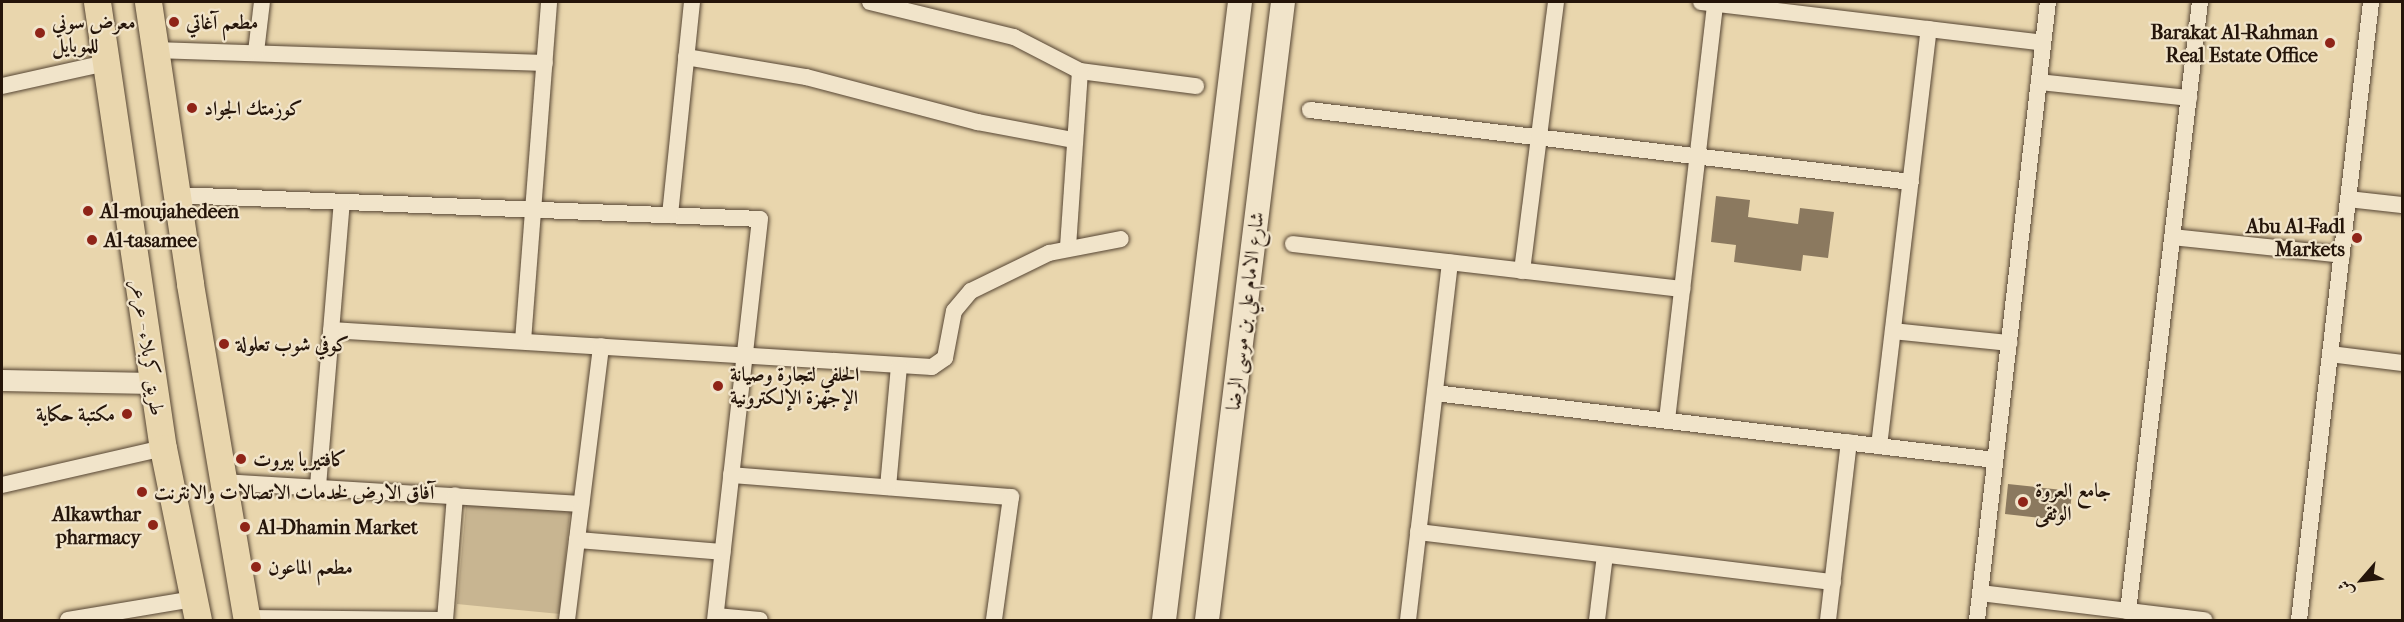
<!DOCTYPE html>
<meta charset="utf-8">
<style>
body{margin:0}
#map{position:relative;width:2404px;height:622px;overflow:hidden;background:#e9d6ad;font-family:"IM FELL French Canon",Amiri,serif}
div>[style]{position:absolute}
.green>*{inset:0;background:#c8b591}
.building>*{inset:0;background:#8b795f}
.roads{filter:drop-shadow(0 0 2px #564533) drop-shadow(0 0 2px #564533)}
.minor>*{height:16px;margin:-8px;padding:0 8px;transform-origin:8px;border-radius:8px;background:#f1e4ca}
.tertiary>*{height:21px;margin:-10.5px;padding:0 10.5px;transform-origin:10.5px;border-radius:10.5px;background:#f1e4ca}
.secondary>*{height:24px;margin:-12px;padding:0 12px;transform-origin:12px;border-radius:12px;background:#f1e4ca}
.primary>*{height:27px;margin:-13.5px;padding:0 13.5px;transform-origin:13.5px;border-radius:13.5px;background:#e9d6ad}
.dots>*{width:16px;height:16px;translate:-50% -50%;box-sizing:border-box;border:3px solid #f1e4ca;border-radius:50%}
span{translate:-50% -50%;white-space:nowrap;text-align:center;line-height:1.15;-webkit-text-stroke:4.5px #f1e4ca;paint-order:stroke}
.poi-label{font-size:20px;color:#25150a;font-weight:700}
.left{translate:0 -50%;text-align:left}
.right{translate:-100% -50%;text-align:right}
.street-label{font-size:20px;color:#25150a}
.frame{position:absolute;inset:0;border:3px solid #25150a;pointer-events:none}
.north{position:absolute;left:2332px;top:550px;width:60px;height:60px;-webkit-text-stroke:4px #f1e4ca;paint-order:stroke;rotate:242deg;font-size:16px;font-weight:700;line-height:24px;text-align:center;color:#25150a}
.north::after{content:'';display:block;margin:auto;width:21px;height:27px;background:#25150a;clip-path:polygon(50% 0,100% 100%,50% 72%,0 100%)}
</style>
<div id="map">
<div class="green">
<div style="clip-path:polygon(466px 505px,570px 511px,560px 614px,457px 604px)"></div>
</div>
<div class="building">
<div style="clip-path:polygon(1716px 196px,1750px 200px,1748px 217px,1798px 224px,1800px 208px,1834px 212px,1828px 258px,1803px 255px,1801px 271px,1734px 262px,1736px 245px,1711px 242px)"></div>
<div style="clip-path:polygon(2008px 484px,2072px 491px,2069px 521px,2005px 514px)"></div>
</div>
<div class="roads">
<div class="minor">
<div style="left:870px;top:2px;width:148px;rotate:13.7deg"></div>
<div style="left:1014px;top:37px;width:74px;rotate:27.3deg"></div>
<div style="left:1080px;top:71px;width:117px;rotate:7.4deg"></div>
<div style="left:1701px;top:2px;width:344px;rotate:6.8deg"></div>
<div style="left:155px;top:50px;width:390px;rotate:1.9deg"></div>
<div style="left:256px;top:52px;width:50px;rotate:-83.2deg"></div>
<div style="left:686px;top:57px;width:122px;rotate:9.5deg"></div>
<div style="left:806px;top:77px;width:178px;rotate:14.7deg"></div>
<div style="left:978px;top:122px;width:97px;rotate:10.7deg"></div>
<div style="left:2039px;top:82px;width:151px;rotate:6.1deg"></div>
<div style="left:2px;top:86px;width:107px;rotate:-12.5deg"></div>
<div style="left:1310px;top:110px;width:605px;rotate:6.83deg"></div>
<div style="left:176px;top:195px;width:584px;rotate:2.35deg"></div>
<div style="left:760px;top:219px;width:404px;rotate:96.4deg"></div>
<div style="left:2348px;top:199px;width:54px;rotate:6.3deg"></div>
<div style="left:670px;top:215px;width:214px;rotate:-84.1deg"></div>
<div style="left:2172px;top:237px;width:171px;rotate:6deg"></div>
<div style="left:1293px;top:244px;width:392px;rotate:6.6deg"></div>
<div style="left:1068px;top:247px;width:176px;rotate:-86.1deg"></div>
<div style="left:1522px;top:271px;width:271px;rotate:-82.8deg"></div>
<div style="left:331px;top:330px;width:602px;rotate:3.52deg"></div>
<div style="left:932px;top:367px;width:16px;rotate:-35deg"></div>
<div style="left:945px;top:358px;width:48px;rotate:-79.2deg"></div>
<div style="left:954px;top:311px;width:26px;rotate:-50deg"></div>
<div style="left:971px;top:291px;width:87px;rotate:-26deg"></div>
<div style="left:1049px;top:253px;width:73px;rotate:-11deg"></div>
<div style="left:1893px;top:331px;width:117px;rotate:5.9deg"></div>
<div style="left:523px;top:341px;width:340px;rotate:-85.6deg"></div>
<div style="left:2330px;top:354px;width:73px;rotate:7.1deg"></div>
<div style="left:1435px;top:393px;width:564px;rotate:6.82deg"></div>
<div style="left:1667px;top:420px;width:420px;rotate:-83.4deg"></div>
<div style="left:1879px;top:446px;width:420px;rotate:-83.2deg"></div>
<div style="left:731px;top:475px;width:281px;rotate:4.5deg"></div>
<div style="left:1011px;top:497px;width:124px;rotate:97.9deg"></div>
<div style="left:222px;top:482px;width:360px;rotate:3.5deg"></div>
<div style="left:2px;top:485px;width:165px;rotate:-12.9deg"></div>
<div style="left:318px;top:486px;width:284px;rotate:-85.2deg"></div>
<div style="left:888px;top:487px;width:121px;rotate:-84.8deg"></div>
<div style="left:1418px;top:532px;width:418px;rotate:6.9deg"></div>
<div style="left:577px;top:540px;width:146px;rotate:4.7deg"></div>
<div style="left:1980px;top:593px;width:226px;rotate:6.9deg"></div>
<div style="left:2128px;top:611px;width:613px;rotate:-83.26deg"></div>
<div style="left:716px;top:616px;width:44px;rotate:5.2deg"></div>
<div style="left:247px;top:618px;width:193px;rotate:0.6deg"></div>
<div style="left:68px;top:620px;width:128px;rotate:-9.5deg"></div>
<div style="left:445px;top:620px;width:125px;rotate:-85.4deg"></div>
<div style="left:567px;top:620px;width:276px;rotate:-82.9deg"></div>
<div style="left:1408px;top:620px;width:360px;rotate:-83.3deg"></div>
<div style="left:1597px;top:620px;width:65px;rotate:-83deg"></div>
<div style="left:1828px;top:620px;width:179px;rotate:-83.3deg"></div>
<div style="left:1977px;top:620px;width:622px;rotate:-83.45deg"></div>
<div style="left:2299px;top:620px;width:622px;rotate:-83.35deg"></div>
</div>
<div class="tertiary">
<div style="left:2px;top:380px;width:150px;rotate:1.1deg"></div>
</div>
<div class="secondary">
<div style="left:1164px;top:620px;width:623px;rotate:-82.99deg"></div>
<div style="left:1207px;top:620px;width:623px;rotate:-82.99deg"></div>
</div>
<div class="primary">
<div style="left:97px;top:2px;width:451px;rotate:81.6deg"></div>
<div style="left:163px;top:448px;width:176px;rotate:78.5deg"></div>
<div style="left:148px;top:2px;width:285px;rotate:81.5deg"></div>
<div style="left:190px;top:284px;width:341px;rotate:80.4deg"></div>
</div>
</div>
<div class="dots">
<div style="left:174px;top:22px;background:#8f2418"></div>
<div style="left:40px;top:33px;background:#8f2418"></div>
<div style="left:2330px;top:43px;background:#8f2418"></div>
<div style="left:192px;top:108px;background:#8f2418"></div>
<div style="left:88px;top:211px;background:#8f2418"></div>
<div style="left:2357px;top:238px;background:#8f2418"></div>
<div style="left:92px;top:240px;background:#8f2418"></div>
<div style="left:224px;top:344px;background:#8f2418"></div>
<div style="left:718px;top:386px;background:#8f2418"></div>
<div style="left:127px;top:414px;background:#8f2418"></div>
<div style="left:241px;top:459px;background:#8f2418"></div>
<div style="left:142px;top:492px;background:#8f2418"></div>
<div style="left:2023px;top:502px;background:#8f2418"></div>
<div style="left:153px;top:525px;background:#8f2418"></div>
<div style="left:245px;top:527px;background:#8f2418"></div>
<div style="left:256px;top:567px;background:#8f2418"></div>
</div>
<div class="poi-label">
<span class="left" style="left:52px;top:34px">معرض سوني<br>للموبايل</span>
<span class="left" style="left:186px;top:22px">مطعم آغاتي</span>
<span class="right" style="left:2318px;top:44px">Barakat Al-Rahman<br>Real Estate Office</span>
<span class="left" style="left:204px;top:108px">كوزمتك الجواد</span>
<span class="left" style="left:100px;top:211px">Al-moujahedeen</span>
<span class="right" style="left:2345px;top:238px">Abu Al-Fadl<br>Markets</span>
<span class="left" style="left:104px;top:240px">Al-tasamee</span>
<span class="left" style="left:236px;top:344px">كوفي شوب تعلولة</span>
<span class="left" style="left:730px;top:386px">الحلفي لتجارة وصيانة<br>الإجهزة الإلكترونية</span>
<span class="right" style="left:115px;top:414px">مكتبة حكاية</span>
<span class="left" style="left:253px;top:459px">كافتيريا بيروت</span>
<span class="left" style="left:2035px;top:502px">جامع العروة<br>الوثقى</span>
<span class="left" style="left:154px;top:492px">آفاق الارض لخدمات الاتصالات والانترنت</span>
<span class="right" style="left:141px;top:526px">Alkawthar<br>pharmacy</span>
<span class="left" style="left:257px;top:527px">Al-Dhamin Market</span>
<span class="left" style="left:268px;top:567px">مطعم الماعون</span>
</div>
<div class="street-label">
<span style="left:1245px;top:311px;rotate:-83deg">شارع الامام علي بن موسى الرضا</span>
<span style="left:148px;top:348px;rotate:82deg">طريق كربلاء - عرعر</span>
</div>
<div class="frame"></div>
<div class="north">ش</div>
</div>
